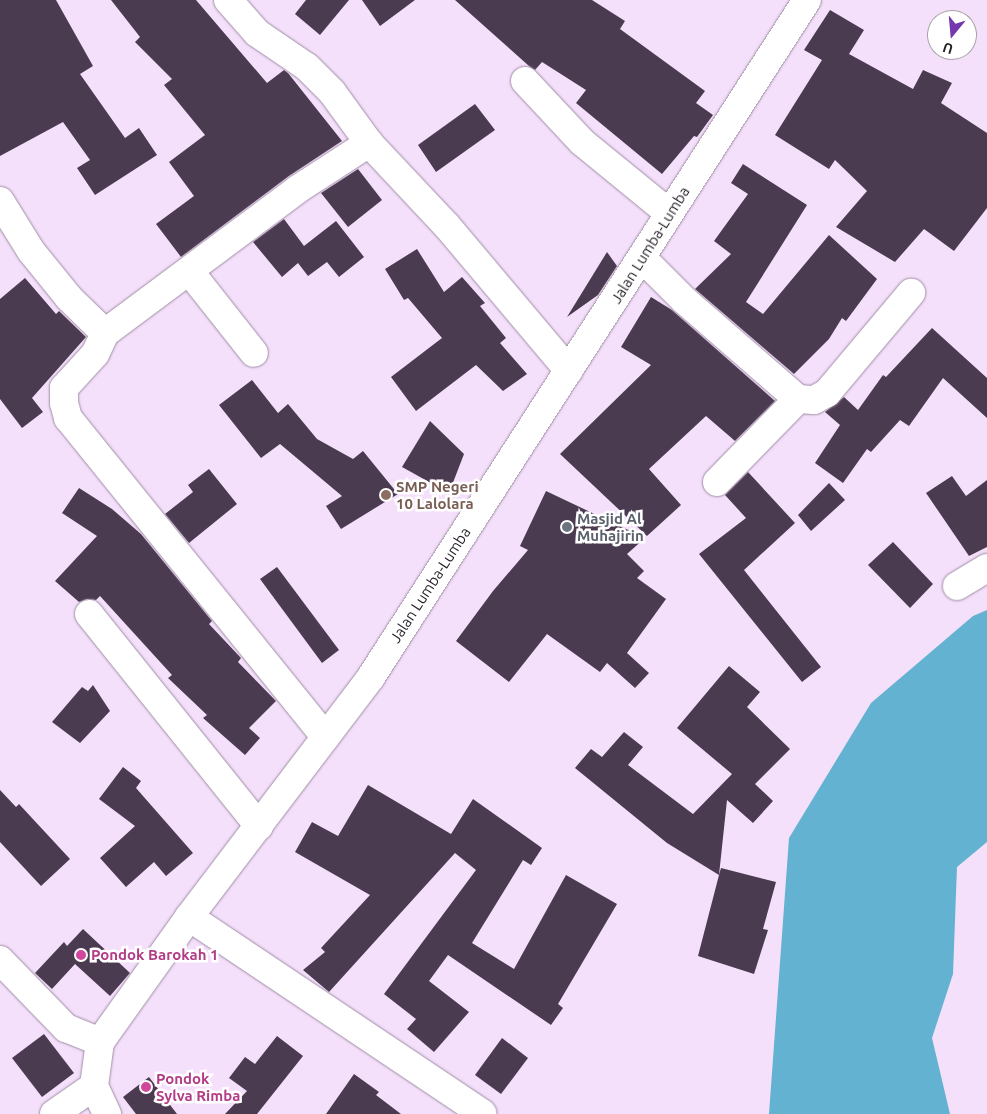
<!DOCTYPE html>
<style>
body{margin:0}
#map{position:relative;width:987px;height:1114px;overflow:hidden;background:#f4e0fb;font-family:Ubuntu,sans-serif}
div>[style]{position:absolute}
.water>*{inset:0;background:#64b2d1}
.building>*{inset:0;background:#4b3b50}
.roads{filter:drop-shadow(0 0 1px #a08da5) drop-shadow(0 0 1px #a08da5)}
.street>*{height:28px;margin:-14px;padding:0 14px;transform-origin:14px;border-radius:14px;background:#fff}
.dots>*{width:14px;height:14px;translate:-50% -50%;box-sizing:border-box;border:2px solid #fff;border-radius:50%}
span{translate:-50% -50%;white-space:nowrap;text-align:center;line-height:1.15;-webkit-text-stroke:5px #fff;paint-order:stroke}
.street-label{font-size:15px;color:#231c25}
.education-label{font-size:15px;color:#785e54;font-weight:700}
.left{translate:0 -50%;text-align:left}
.worship-label{font-size:15px;color:#5b616d;font-weight:700}
.hotel-label{font-size:15px;color:#b23c85;font-weight:700}
.north{position:absolute;left:927px;top:10px;width:50px;height:50px;box-sizing:border-box;background:#fff;border:1px solid #a7a4a8;border-radius:50%;rotate:197deg;font-size:14px;font-weight:700;line-height:20px;text-align:center;color:#231c25}
.north::after{content:'';display:block;margin:auto;width:18px;height:22px;background:#7437ac;clip-path:polygon(50% 0,100% 100%,50% 72%,0 100%)}
</style>
<div id="map">
<div class="water">
<div style="clip-path:polygon(987px 610px,987px 842px,957px 867px,953px 974px,932px 1038px,950px 1114px,769px 1114px,789px 838px,871px 703px,973px 616px)"></div>
</div>
<div class="building">
<div style="clip-path:polygon(0 0,56px 0,93px 66px,80px 74px,125px 138px,139px 128px,157px 155px,95px 195px,77px 168px,90px 160px,63px 122px,0 156px)"></div>
<div style="clip-path:polygon(111px 0,196px 0,267px 83px,284px 70px,288px 73px,342px 141px,289px 176px,181px 257px,156px 224px,194px 196px,169px 162px,205px 135px,164px 85px,172px 79px,135px 42px,140px 37px)"></div>
<div style="clip-path:polygon(306px 0,349px 0,320px 35px,295px 14px)"></div>
<div style="clip-path:polygon(362px 0,415px 0,380px 26px)"></div>
<div style="clip-path:polygon(455px 0,592px 0,625px 21px,620px 29px,705px 91px,696px 103px,713px 115px,697px 137px,694px 136px,662px 174px,576px 103px,586px 90px,542px 62px,535px 70px,529px 66px)"></div>
<div style="clip-path:polygon(830px 10px,864px 30px,849px 54px,913px 89px,923px 70px,952px 83px,941px 103px,987px 133px,987px 208px,954px 251px,924px 229px,895px 262px,836px 227px,867px 191px,835px 160px,829px 169px,775px 135px,822px 60px,804px 50px)"></div>
<div style="clip-path:polygon(475px 104px,495px 130px,436px 172px,418px 145px)"></div>
<div style="clip-path:polygon(743px 164px,807px 205px,746px 302px,763px 314px,829px 235px,877px 279px,846px 321px,842px 318px,829px 339px,794px 374px,695px 289px,731px 254px,714px 241px,748px 194px,731px 183px)"></div>
<div style="clip-path:polygon(358px 169px,382px 200px,348px 227px,321px 193px)"></div>
<div style="clip-path:polygon(284px 219px,304px 246px,336px 221px,364px 257px,339px 277px,327px 262px,308px 276px,298px 263px,282px 277px,253px 242px)"></div>
<div style="clip-path:polygon(417px 249px,444px 292px,462px 277px,485px 303px,480px 306px,506px 338px,500px 343px,527px 374px,503px 391px,476px 365px,416px 411px,391px 377px,442px 338px,408px 298px,404px 300px,385px 269px)"></div>
<div style="clip-path:polygon(607px 252px,617px 266px,598px 295px,567px 317px)"></div>
<div style="clip-path:polygon(25px 278px,56px 314px,59px 311px,86px 337px,32px 398px,43px 412px,22px 428px,0 399px,0 299px)"></div>
<div style="clip-path:polygon(651px 297px,672px 310px,775px 401px,735px 441px,706px 416px,649px 469px,681px 505px,647px 536px,560px 454px,651px 365px,621px 347px)"></div>
<div style="clip-path:polygon(932px 328px,987px 378px,987px 418px,943px 378px,909px 426px,900px 420px,871px 452px,867px 449px,843px 483px,815px 463px,840px 425px,825px 412px,844px 397px,858px 410px,883px 375px,886px 377px)"></div>
<div style="clip-path:polygon(252px 380px,278px 413px,288px 404px,317px 439px,353px 459px,363px 451px,398px 494px,341px 529px,326px 506px,342px 496px,280px 444px,261px 458px,219px 405px)"></div>
<div style="clip-path:polygon(430px 421px,464px 454px,449px 493px,402px 467px)"></div>
<div style="clip-path:polygon(209px 469px,237px 504px,189px 543px,165px 514px,193px 492px,188px 485px)"></div>
<div style="clip-path:polygon(748px 472px,795px 523px,744px 570px,821px 667px,802px 682px,699px 554px,746px 518px,725px 495px)"></div>
<div style="clip-path:polygon(952px 476px,966px 496px,987px 480px,987px 547px,969px 556px,926px 493px)"></div>
<div style="clip-path:polygon(829px 483px,845px 500px,811px 531px,798px 515px)"></div>
<div style="clip-path:polygon(79px 488px,112px 509px,141px 534px,212px 621px,209px 624px,241px 658px,238px 662px,276px 701px,249px 728px,260px 738px,245px 755px,203px 718px,207px 715px,168px 678px,172px 675px,100px 596px,96px 600px,87px 599px,79px 602px,55px 581px,97px 536px,62px 513px)"></div>
<div style="clip-path:polygon(546px 491px,645px 538px,627px 554px,644px 571px,637px 578px,666px 599px,627px 653px,649px 673px,635px 688px,607px 663px,600px 672px,547px 634px,509px 682px,456px 641px,493px 591px,528px 550px,520px 546px)"></div>
<div style="clip-path:polygon(893px 542px,933px 584px,910px 608px,868px 565px)"></div>
<div style="clip-path:polygon(277px 567px,339px 650px,322px 663px,260px 579px)"></div>
<div style="clip-path:polygon(729px 666px,760px 692px,747px 707px,790px 749px,755px 784px,773px 801px,753px 823px,727px 800px,719px 875px,721px 868px,776px 882px,763px 929px,768px 930px,754px 974px,698px 956px,719px 875px,667px 843px,575px 768px,591px 749px,602px 757px,624px 732px,643px 747px,628px 765px,693px 814px,732px 774px,677px 728px)"></div>
<div style="clip-path:polygon(93px 685px,110px 711px,80px 743px,52px 722px,82px 687px,88px 691px)"></div>
<div style="clip-path:polygon(123px 767px,141px 781px,136px 788px,193px 853px,166px 876px,154px 862px,126px 887px,100px 858px,135px 826px,99px 799px)"></div>
<div style="clip-path:polygon(368px 785px,451px 834px,473px 799px,542px 848px,531px 865px,523px 860px,472px 943px,514px 969px,566px 875px,617px 904px,558px 1004px,563px 1008px,551px 1025px,448px 955px,429px 981px,469px 1012px,434px 1052px,407px 1029px,416px 1019px,384px 994px,476px 870px,455px 853px,329px 992px,303px 970px,325px 952px,321px 948px,370px 895px,295px 852px,312px 822px,338px 836px)"></div>
<div style="clip-path:polygon(0 790px,16px 807px,19px 804px,70px 859px,41px 886px,0 842px)"></div>
<div style="clip-path:polygon(83px 929px,130px 973px,110px 996px,75px 964px,52px 989px,35px 973px,64px 942px,67px 946px)"></div>
<div style="clip-path:polygon(44px 1034px,74px 1073px,42px 1097px,12px 1058px)"></div>
<div style="clip-path:polygon(277px 1036px,303px 1056px,257px 1114px,225px 1114px,247px 1091px,229px 1078px,245px 1057px,255px 1064px)"></div>
<div style="clip-path:polygon(502px 1038px,528px 1058px,501px 1094px,475px 1075px)"></div>
<div style="clip-path:polygon(354px 1074px,379px 1092px,376px 1095px,401px 1114px,326px 1114px)"></div>
<div style="clip-path:polygon(149px 1077px,177px 1114px,136px 1114px,123px 1097px)"></div>
</div>
<div class="roads">
<div class="street">
<div style="left:228px;top:0;width:44px;rotate:48.7deg"></div>
<div style="left:257px;top:33px;width:60px;rotate:34.2deg"></div>
<div style="left:307px;top:67px;width:35px;rotate:45deg"></div>
<div style="left:332px;top:92px;width:63px;rotate:54deg"></div>
<div style="left:525px;top:81px;width:83px;rotate:46.9deg"></div>
<div style="left:582px;top:142px;width:112px;rotate:39.2deg"></div>
<div style="left:0;top:201px;width:59px;rotate:58.2deg"></div>
<div style="left:31px;top:251px;width:60px;rotate:51deg"></div>
<div style="left:69px;top:298px;width:50px;rotate:44.2deg"></div>
<div style="left:105px;top:333px;width:241px;rotate:-36.7deg"></div>
<div style="left:298px;top:189px;width:85px;rotate:-32.9deg"></div>
<div style="left:369px;top:143px;width:114px;rotate:46.8deg"></div>
<div style="left:447px;top:226px;width:189px;rotate:49.9deg"></div>
<div style="left:642px;top:258px;width:59px;rotate:45deg"></div>
<div style="left:684px;top:300px;width:151px;rotate:41deg"></div>
<div style="left:798px;top:399px;width:116px;rotate:134.3deg"></div>
<div style="left:190px;top:272px;width:103px;rotate:51.7deg"></div>
<div style="left:105px;top:333px;width:23px;rotate:115deg"></div>
<div style="left:95px;top:354px;width:46px;rotate:132.4deg"></div>
<div style="left:64px;top:388px;width:15px;rotate:90deg"></div>
<div style="left:64px;top:403px;width:16px;rotate:75deg"></div>
<div style="left:68px;top:418px;width:410px;rotate:51.1deg"></div>
<div style="left:798px;top:399px;width:16px;rotate:4deg"></div>
<div style="left:814px;top:400px;width:15px;rotate:-28deg"></div>
<div style="left:827px;top:393px;width:131px;rotate:-50deg"></div>
<div style="left:957px;top:586px;width:35px;rotate:-31deg"></div>
<div style="left:89px;top:614px;width:272px;rotate:51.3deg"></div>
<div style="left:189px;top:917px;width:353px;rotate:33.8deg"></div>
<div style="left:0;top:960px;width:95px;rotate:45.9deg"></div>
<div style="left:66px;top:1028px;width:37px;rotate:22deg"></div>
<div style="left:100px;top:1042px;width:153px;rotate:-54.5deg"></div>
<div style="left:189px;top:917px;width:301px;rotate:-52.8deg"></div>
<div style="left:371px;top:677px;width:805px;rotate:-57.22deg"></div>
<div style="left:100px;top:1042px;width:44px;rotate:97.8deg"></div>
<div style="left:94px;top:1086px;width:31px;rotate:65deg"></div>
<div style="left:54px;top:1114px;width:49px;rotate:-35deg"></div>
</div>
</div>
<div class="dots">
<div style="left:386px;top:495px;background:#8d6e63"></div>
<div style="left:567px;top:527px;background:#6b7280"></div>
<div style="left:81px;top:955px;background:#d1479c"></div>
<div style="left:146px;top:1087px;background:#d1479c"></div>
</div>
<div class="street-label">
<span style="left:650px;top:245px;rotate:-58deg">Jalan Lumba-Lumba</span>
<span style="left:430px;top:585px;rotate:-57deg">Jalan Lumba-Lumba</span>
</div>
<div class="education-label">
<span class="left" style="left:396px;top:495px">SMP Negeri<br>10 Lalolara</span>
</div>
<div class="worship-label">
<span class="left" style="left:577px;top:527px">Masjid Al<br>Muhajirin</span>
</div>
<div class="hotel-label">
<span class="left" style="left:91px;top:955px">Pondok Barokah 1</span>
<span class="left" style="left:156px;top:1087px">Pondok<br>Sylva Rimba</span>
</div>
<div class="north">U</div>
</div>
